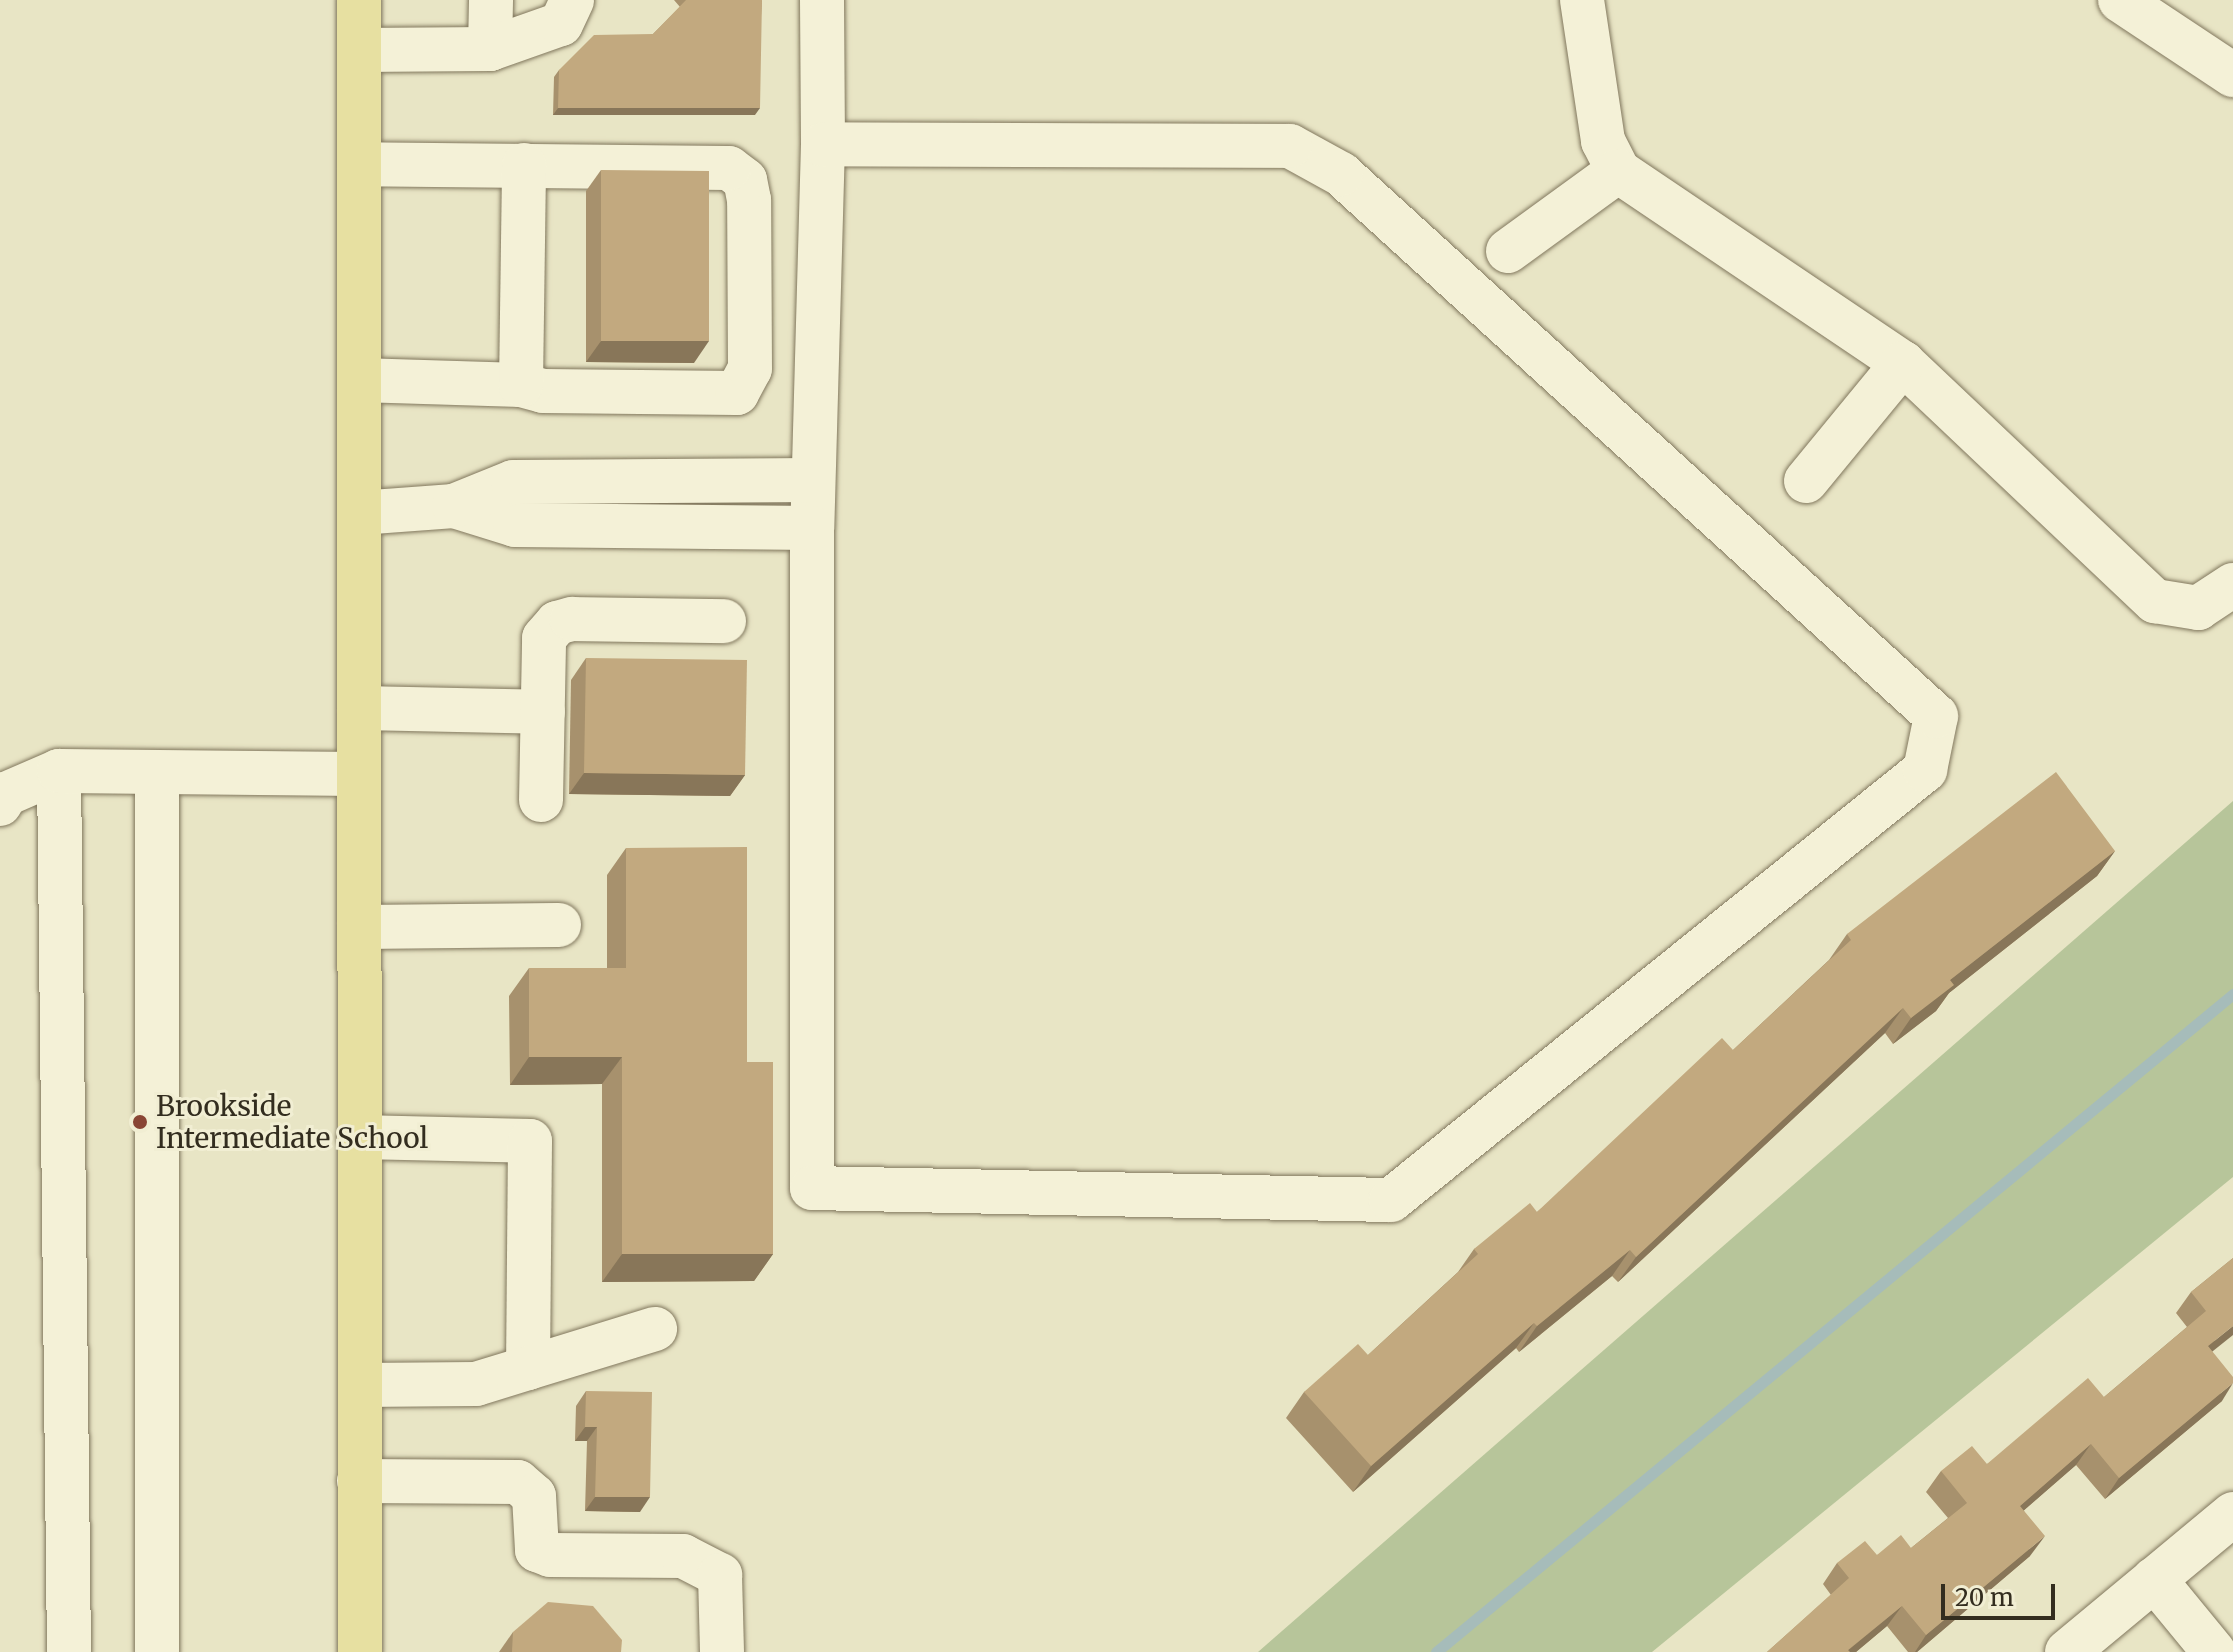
<!DOCTYPE html>
<style>
body{margin:0}
#map{position:relative;width:2233px;height:1652px;overflow:hidden;background:#e8e5c5;font-family:Merriweather,serif}
div>[style]{position:absolute}
.green>*{inset:0;background:#b7c59a}
.stream>*{height:11px;margin:-5.5px;padding:0 5.5px;transform-origin:5.5px;border-radius:5.5px;background:#a6bcba}
.roads{filter:drop-shadow(0 0 2px #81775d) drop-shadow(0 0 2px #81775d)}
.minor>*{height:44px;margin:-22px;padding:0 22px;transform-origin:22px;border-radius:22px;background:#f4f1d7}
.major>*{height:44px;margin:-22px;padding:0 22px;transform-origin:22px;border-radius:22px;background:#e7e0a1}
.wall>*{inset:0;background:#a7916d}
.shaded-wall>*{inset:0;background:#887659}
.building>*{inset:0;background:#c2a97f}
.dots>*{width:22px;height:22px;translate:-50% -50%;box-sizing:border-box;border:4px solid #f1eed3;border-radius:50%}
span{translate:-50% -50%;white-space:nowrap;text-align:center;line-height:1.15;-webkit-text-stroke:6px #f1eed3;paint-order:stroke}
.poi-label{font-size:28px;color:#332d1f}
.left{translate:0 -50%;text-align:left}
.scale{position:absolute;left:1941px;top:1584px;width:114px;height:36px;box-sizing:border-box;border:4px solid #332d1f;border-top:0;padding-left:10px;font-size:24px;line-height:28px;white-space:nowrap;color:#332d1f;-webkit-text-stroke:6px #f1eed3;paint-order:stroke}
</style>
<div id="map">
<div class="green">
<div style="clip-path:polygon(2233px 801px,2233px 1177px,1652px 1652px,1258px 1652px)"></div>
</div>
<div class="stream">
<div style="left:1436px;top:1652px;width:1034px;rotate:-39.54deg"></div>
</div>
<div class="roads">
<div class="minor">
<div style="left:822px;top:0;width:144px;rotate:89.6deg"></div>
<div style="left:823px;top:144px;width:384px;rotate:91.6deg"></div>
<div style="left:812px;top:528px;width:660px;rotate:90deg"></div>
<div style="left:812px;top:1188px;width:579px;rotate:1.19deg"></div>
<div style="left:1391px;top:1200px;width:686px;rotate:-38.84deg"></div>
<div style="left:1925px;top:770px;width:55px;rotate:-78.5deg"></div>
<div style="left:1936px;top:716px;width:805px;rotate:-137.67deg"></div>
<div style="left:1341px;top:174px;width:58px;rotate:-151.2deg"></div>
<div style="left:1290px;top:146px;width:467px;rotate:-179.8deg"></div>
<div style="left:1582px;top:0;width:143px;rotate:81.5deg"></div>
<div style="left:1603px;top:141px;width:34px;rotate:63deg"></div>
<div style="left:1618px;top:171px;width:344px;rotate:34deg"></div>
<div style="left:1903px;top:363px;width:347px;rotate:43.4deg"></div>
<div style="left:2155px;top:601px;width:44px;rotate:9.2deg"></div>
<div style="left:2198px;top:608px;width:42px;rotate:-33.3deg"></div>
<div style="left:2120px;top:0;width:136px;rotate:33.6deg"></div>
<div style="left:490px;top:49px;width:49px;rotate:-88.8deg"></div>
<div style="left:359px;top:50px;width:131px;rotate:-0.4deg"></div>
<div style="left:490px;top:49px;width:75px;rotate:-19.4deg"></div>
<div style="left:561px;top:24px;width:26px;rotate:-65deg"></div>
<div style="left:1508px;top:251px;width:136px;rotate:-36deg"></div>
<div style="left:359px;top:380px;width:162px;rotate:1.8deg"></div>
<div style="left:521px;top:385px;width:23px;rotate:15deg"></div>
<div style="left:543px;top:391px;width:194px;rotate:0.6deg"></div>
<div style="left:737px;top:393px;width:27px;rotate:-62deg"></div>
<div style="left:750px;top:369px;width:169px;rotate:-90.3deg"></div>
<div style="left:749px;top:200px;width:20px;rotate:-101deg"></div>
<div style="left:745px;top:180px;width:20px;rotate:-143deg"></div>
<div style="left:729px;top:168px;width:370px;rotate:-179.4deg"></div>
<div style="left:521px;top:385px;width:220px;rotate:-89.2deg"></div>
<div style="left:1806px;top:481px;width:153px;rotate:-50.6deg"></div>
<div style="left:454px;top:506px;width:64px;rotate:17.3deg"></div>
<div style="left:515px;top:525px;width:297px;rotate:0.6deg"></div>
<div style="left:359px;top:513px;width:95px;rotate:-4.2deg"></div>
<div style="left:454px;top:506px;width:64px;rotate:-22.1deg"></div>
<div style="left:513px;top:482px;width:300px;rotate:-0.4deg"></div>
<div style="left:359px;top:708px;width:184px;rotate:1.2deg"></div>
<div style="left:59px;top:771px;width:881px;rotate:89.35deg"></div>
<div style="left:541px;top:800px;width:162px;rotate:-88.9deg"></div>
<div style="left:544px;top:638px;width:20px;rotate:-49deg"></div>
<div style="left:557px;top:623px;width:16px;rotate:-15deg"></div>
<div style="left:572px;top:619px;width:152px;rotate:0.8deg"></div>
<div style="left:0;top:804px;width:12px;rotate:-59deg"></div>
<div style="left:6px;top:794px;width:58px;rotate:-23.5deg"></div>
<div style="left:59px;top:771px;width:300px;rotate:0.6deg"></div>
<div style="left:359px;top:927px;width:200px;rotate:-0.6deg"></div>
<div style="left:359px;top:1137px;width:171px;rotate:1.3deg"></div>
<div style="left:530px;top:1141px;width:227px;rotate:90.5deg"></div>
<div style="left:528px;top:1368px;width:54px;rotate:162.9deg"></div>
<div style="left:476px;top:1384px;width:116px;rotate:179.5deg"></div>
<div style="left:528px;top:1368px;width:133px;rotate:-17.1deg"></div>
<div style="left:359px;top:1481px;width:159px;rotate:0.4deg"></div>
<div style="left:518px;top:1482px;width:21px;rotate:41deg"></div>
<div style="left:534px;top:1496px;width:54px;rotate:86.8deg"></div>
<div style="left:537px;top:1550px;width:14px;rotate:21deg"></div>
<div style="left:550px;top:1555px;width:133px;rotate:0.4deg"></div>
<div style="left:683px;top:1556px;width:42px;rotate:27.2deg"></div>
<div style="left:720px;top:1575px;width:77px;rotate:88.5deg"></div>
<div style="left:2154px;top:1579px;width:94px;rotate:50.6deg"></div>
<div style="left:157px;top:1652px;width:879px;rotate:-90deg"></div>
<div style="left:2067px;top:1652px;width:216px;rotate:-39.7deg"></div>
</div>
<div class="major">
<div style="left:359px;top:0;width:1652px;rotate:89.97deg"></div>
</div>
</div>
<div class="wall">
<div style="clip-path:polygon(674px 0,762px 0,755px 115px,553px 115px,554px 77px,559px 70px,653px 34px,680px 7px)"></div>
<div style="clip-path:polygon(601px 170px,694px 363px,586px 362px,586px 191px)"></div>
<div style="clip-path:polygon(586px 658px,745px 775px,730px 796px,569px 794px,571px 680px)"></div>
<div style="clip-path:polygon(626px 848px,747px 1062px,773px 1254px,754px 1281px,602px 1282px,602px 1084px,510px 1085px,509px 996px,529px 968px,607px 968px,607px 875px)"></div>
<div style="clip-path:polygon(2115px 851px,2097px 876px,1949px 993px,1936px 1011px,1893px 1044px,1885px 1033px,1618px 1282px,1612px 1276px,1519px 1352px,1516px 1348px,1353px 1492px,1286px 1418px,1304px 1392px,1368px 1355px,1458px 1272px,1474px 1249px,1537px 1212px,1733px 1050px,1829px 960px,1847px 934px)"></div>
<div style="clip-path:polygon(2233px 1258px,2212px 1352px,2222px 1401px,2105px 1499px,2076px 1465px,2024px 1510px,2030px 1556px,1917px 1652px,1908px 1652px,1887px 1626px,1856px 1652px,1767px 1652px,1831px 1595px,1823px 1584px,1837px 1563px,1911px 1548px,1948px 1518px,1926px 1492px,1941px 1471px,1987px 1464px,2104px 1397px,2187px 1327px,2176px 1313px,2191px 1292px)"></div>
<div style="clip-path:polygon(586px 1391px,640px 1512px,585px 1511px,587px 1441px,575px 1441px,576px 1406px)"></div>
<div style="clip-path:polygon(513px 1632px,621px 1652px,499px 1652px)"></div>
</div>
<div class="shaded-wall">
<div style="clip-path:polygon(558px 108px,760px 108px,755px 115px,553px 115px)"></div>
<div style="clip-path:polygon(601px 341px,709px 341px,694px 363px,586px 362px)"></div>
<div style="clip-path:polygon(584px 773px,745px 775px,730px 796px,569px 794px)"></div>
<div style="clip-path:polygon(2115px 851px,2097px 876px,1949px 993px,1936px 1011px,1893px 1044px,1911px 1018px,1950px 980px)"></div>
<div style="clip-path:polygon(1903px 1008px,1885px 1033px,1618px 1282px,1636px 1257px)"></div>
<div style="clip-path:polygon(529px 1057px,622px 1057px,602px 1084px,510px 1085px)"></div>
<div style="clip-path:polygon(1630px 1250px,1612px 1276px,1519px 1352px,1537px 1326px)"></div>
<div style="clip-path:polygon(622px 1254px,773px 1254px,754px 1281px,602px 1282px)"></div>
<div style="clip-path:polygon(1534px 1323px,1516px 1348px,1353px 1492px,1371px 1466px)"></div>
<div style="clip-path:polygon(2233px 1326px,2233px 1335px,2193px 1367px,2208px 1346px)"></div>
<div style="clip-path:polygon(2233px 1383px,2222px 1401px,2105px 1499px,2119px 1478px)"></div>
<div style="clip-path:polygon(585px 1427px,597px 1427px,587px 1441px,575px 1441px)"></div>
<div style="clip-path:polygon(2091px 1444px,2076px 1465px,2006px 1526px,2020px 1506px)"></div>
<div style="clip-path:polygon(595px 1497px,650px 1497px,640px 1512px,585px 1511px)"></div>
<div style="clip-path:polygon(2045px 1536px,2030px 1556px,1917px 1652px,1915px 1652px,1926px 1635px)"></div>
<div style="clip-path:polygon(1902px 1606px,1887px 1626px,1856px 1652px,1846px 1652px)"></div>
</div>
<div class="building">
<div style="clip-path:polygon(686px 0,762px 0,760px 108px,558px 108px,559px 70px,594px 35px,653px 34px)"></div>
<div style="clip-path:polygon(601px 170px,709px 171px,709px 341px,601px 341px)"></div>
<div style="clip-path:polygon(586px 658px,747px 660px,745px 775px,584px 773px)"></div>
<div style="clip-path:polygon(2056px 772px,2115px 851px,1950px 980px,1954px 985px,1911px 1018px,1903px 1008px,1636px 1257px,1630px 1250px,1537px 1326px,1534px 1323px,1371px 1466px,1304px 1392px,1358px 1344px,1368px 1355px,1478px 1254px,1474px 1249px,1530px 1203px,1537px 1212px,1722px 1038px,1733px 1050px,1851px 940px,1847px 934px)"></div>
<div style="clip-path:polygon(747px 847px,747px 1062px,773px 1062px,773px 1254px,622px 1254px,622px 1057px,529px 1057px,529px 968px,626px 968px,626px 848px)"></div>
<div style="clip-path:polygon(2233px 1258px,2233px 1326px,2208px 1346px,2233px 1377px,2233px 1383px,2119px 1478px,2091px 1444px,2020px 1506px,2045px 1536px,1926px 1635px,1902px 1606px,1848px 1650px,1850px 1652px,1767px 1652px,1849px 1578px,1837px 1563px,1865px 1541px,1877px 1555px,1901px 1535px,1911px 1548px,1967px 1503px,1941px 1471px,1972px 1446px,1987px 1464px,2088px 1378px,2104px 1397px,2206px 1311px,2191px 1292px)"></div>
<div style="clip-path:polygon(586px 1391px,652px 1392px,650px 1497px,595px 1497px,597px 1427px,585px 1427px)"></div>
<div style="clip-path:polygon(548px 1602px,593px 1606px,622px 1640px,621px 1652px,512px 1652px,513px 1632px)"></div>
</div>
<div class="dots">
<div style="left:140px;top:1122px;background:#894534"></div>
</div>
<div class="poi-label">
<span class="left" style="left:156px;top:1122px">Brookside<br>Intermediate School</span>
</div>
<div class="scale">20 m</div>
</div>
